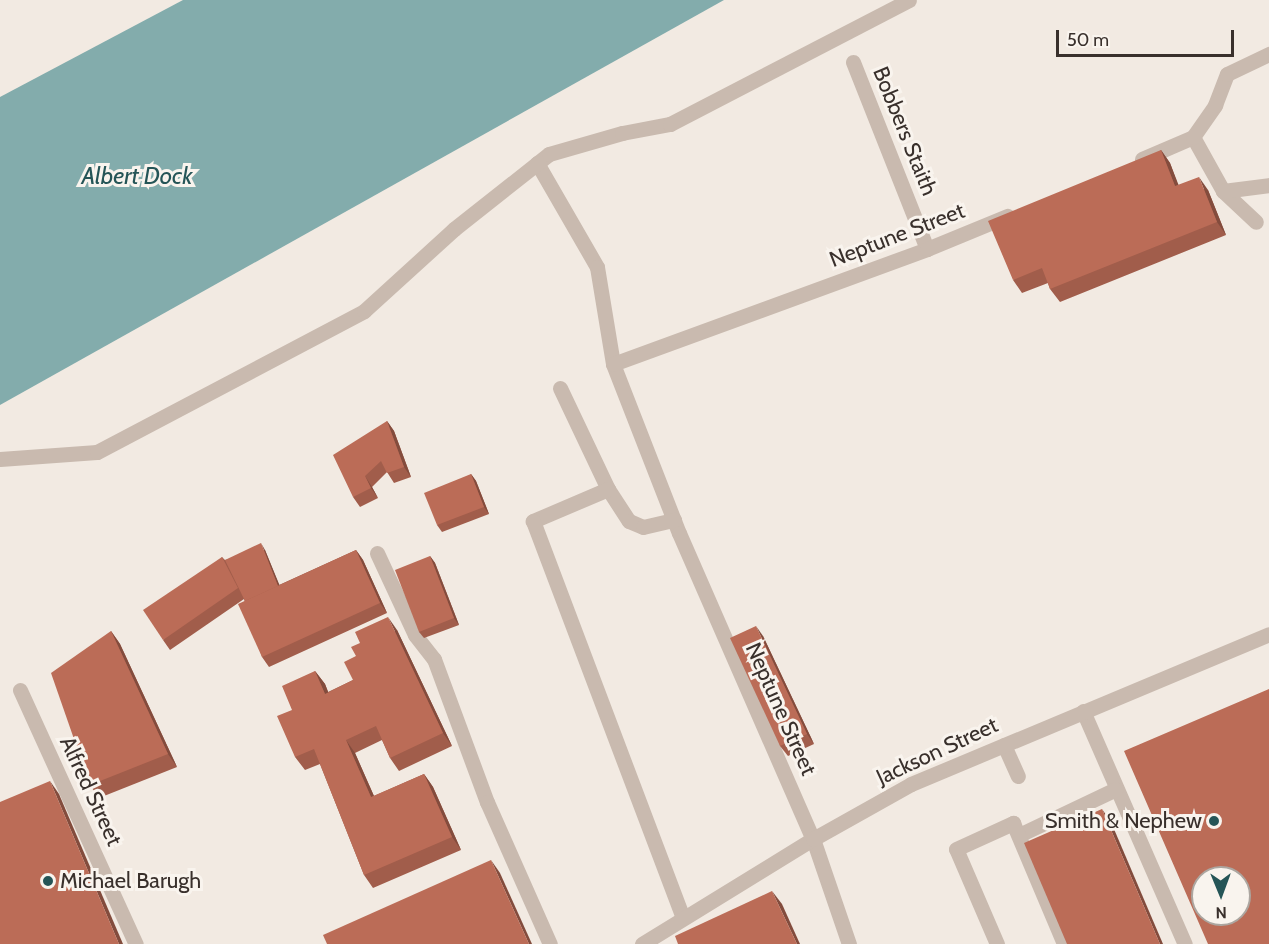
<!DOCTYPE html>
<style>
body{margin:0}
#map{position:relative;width:1269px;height:944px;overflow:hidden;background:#f2eae2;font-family:Cabin,sans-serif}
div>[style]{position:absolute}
.water>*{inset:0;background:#83acac}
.minor>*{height:15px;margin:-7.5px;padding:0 7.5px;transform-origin:7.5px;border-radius:7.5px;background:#c9baaf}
.wall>*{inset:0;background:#a15d4b}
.shaded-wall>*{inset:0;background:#834c3d}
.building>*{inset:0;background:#bb6c57}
.dots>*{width:16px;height:16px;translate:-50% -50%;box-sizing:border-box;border:3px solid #f9f4ee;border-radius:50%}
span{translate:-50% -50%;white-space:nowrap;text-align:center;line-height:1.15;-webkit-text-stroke:6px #f9f4ee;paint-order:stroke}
.street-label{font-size:22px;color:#39302c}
.poi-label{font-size:22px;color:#39302c}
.right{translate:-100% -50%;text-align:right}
.left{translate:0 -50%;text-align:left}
.water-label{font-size:24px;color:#255557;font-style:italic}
.north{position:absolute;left:1191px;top:866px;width:60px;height:60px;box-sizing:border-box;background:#f9f4ee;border:2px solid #aca6a0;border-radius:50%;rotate:179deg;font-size:16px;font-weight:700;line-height:24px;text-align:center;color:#39302c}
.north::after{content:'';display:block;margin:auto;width:21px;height:27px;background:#255557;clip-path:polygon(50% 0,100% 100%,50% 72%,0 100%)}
.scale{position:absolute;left:1056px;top:30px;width:178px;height:27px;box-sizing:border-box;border:3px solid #39302c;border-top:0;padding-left:8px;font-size:18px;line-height:21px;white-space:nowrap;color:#39302c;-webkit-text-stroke:4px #f9f4ee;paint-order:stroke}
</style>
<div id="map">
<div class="water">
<div style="clip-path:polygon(183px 0,724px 0,0 405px,0 97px)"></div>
</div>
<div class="minor">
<div style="left:853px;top:62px;width:201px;rotate:68.4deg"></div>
<div style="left:1193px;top:137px;width:62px;rotate:60.9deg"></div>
<div style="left:1223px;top:191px;width:45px;rotate:43.2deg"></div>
<div style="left:1142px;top:159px;width:56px;rotate:-23.3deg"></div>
<div style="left:1193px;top:137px;width:39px;rotate:-55deg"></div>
<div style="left:1215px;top:105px;width:33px;rotate:-69deg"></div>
<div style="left:1227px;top:74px;width:47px;rotate:-25.5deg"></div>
<div style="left:537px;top:163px;width:120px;rotate:60deg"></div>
<div style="left:597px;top:267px;width:98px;rotate:80.6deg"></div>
<div style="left:613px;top:364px;width:181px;rotate:68.7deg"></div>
<div style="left:679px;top:533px;width:334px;rotate:66.4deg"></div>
<div style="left:813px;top:839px;width:111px;rotate:71.1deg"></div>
<div style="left:1223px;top:191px;width:46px;rotate:-7.4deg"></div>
<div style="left:613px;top:364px;width:334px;rotate:-20.1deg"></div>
<div style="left:927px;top:249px;width:87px;rotate:-22.4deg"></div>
<div style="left:560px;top:388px;width:112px;rotate:64.6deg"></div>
<div style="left:608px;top:489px;width:38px;rotate:57deg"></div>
<div style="left:629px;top:521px;width:15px;rotate:23deg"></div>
<div style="left:643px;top:527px;width:32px;rotate:-13deg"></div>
<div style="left:0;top:459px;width:97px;rotate:-4.1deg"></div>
<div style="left:97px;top:452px;width:302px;rotate:-27.8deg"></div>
<div style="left:364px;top:311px;width:122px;rotate:-42.3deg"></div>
<div style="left:454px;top:229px;width:121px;rotate:-38.3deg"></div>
<div style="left:549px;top:154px;width:76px;rotate:-16deg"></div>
<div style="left:622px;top:133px;width:49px;rotate:-10.6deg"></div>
<div style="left:670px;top:124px;width:269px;rotate:-27.4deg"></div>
<div style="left:608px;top:489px;width:82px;rotate:156.9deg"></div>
<div style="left:533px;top:521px;width:424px;rotate:69.3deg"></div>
<div style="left:377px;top:553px;width:90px;rotate:65.1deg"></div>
<div style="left:415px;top:635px;width:31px;rotate:52deg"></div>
<div style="left:434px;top:659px;width:153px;rotate:69.7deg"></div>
<div style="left:487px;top:802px;width:155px;rotate:66.1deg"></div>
<div style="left:20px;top:690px;width:279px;rotate:65.5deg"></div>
<div style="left:1083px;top:711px;width:254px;rotate:66.4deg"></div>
<div style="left:1004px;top:745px;width:34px;rotate:66deg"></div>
<div style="left:1019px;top:835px;width:107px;rotate:-25.4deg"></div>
<div style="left:642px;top:944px;width:201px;rotate:-31.6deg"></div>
<div style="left:813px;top:839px;width:112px;rotate:-29.3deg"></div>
<div style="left:911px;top:784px;width:388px;rotate:-22.7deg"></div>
<div style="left:997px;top:944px;width:103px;rotate:-113.3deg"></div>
<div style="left:956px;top:849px;width:63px;rotate:-24.5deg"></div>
<div style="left:1013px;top:823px;width:131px;rotate:67.1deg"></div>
</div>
<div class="wall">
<div style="clip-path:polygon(1161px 150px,1170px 163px,1178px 185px,1208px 190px,1226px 235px,1060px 302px,1050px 289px,1048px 283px,1022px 293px,1013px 280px)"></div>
<div style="clip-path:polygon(387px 421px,394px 431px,411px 477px,394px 483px,387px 472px,372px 487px,378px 498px,360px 507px,353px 497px)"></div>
<div style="clip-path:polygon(471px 474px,476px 481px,489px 514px,442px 532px,437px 525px)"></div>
<div style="clip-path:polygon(265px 550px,279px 585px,356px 550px,363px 560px,387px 613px,269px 667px,262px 657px,244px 599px,170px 650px,163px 640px,222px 557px,225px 560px)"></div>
<div style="clip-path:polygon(430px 556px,435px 563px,459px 625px,424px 638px,419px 632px)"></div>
<div style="clip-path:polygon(397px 630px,452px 746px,399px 771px,390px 758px,382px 740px,355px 753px,374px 796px,424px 774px,433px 787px,461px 850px,373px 888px,364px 875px,320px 764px,305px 770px,295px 757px,292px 710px,315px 671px,325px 684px,328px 692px,353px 680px,356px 656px)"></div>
<div style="clip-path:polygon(111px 631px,120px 644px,177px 767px,99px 798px,90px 785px)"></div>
<div style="clip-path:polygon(763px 636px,814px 744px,788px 756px,780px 746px)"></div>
</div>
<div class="shaded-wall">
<div style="clip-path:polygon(1161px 150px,1170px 163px,1184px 199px,1175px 186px)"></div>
<div style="clip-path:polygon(1199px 177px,1208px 190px,1226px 235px,1217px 222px)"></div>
<div style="clip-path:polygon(387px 421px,394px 431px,411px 477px,404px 467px)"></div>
<div style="clip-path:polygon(471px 474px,476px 481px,489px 514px,484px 507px)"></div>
<div style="clip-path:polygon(365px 476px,372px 487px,378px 498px,371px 488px)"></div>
<div style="clip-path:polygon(261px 543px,265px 550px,284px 596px,279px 589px)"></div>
<div style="clip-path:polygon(356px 550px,363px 560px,387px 613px,380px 603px)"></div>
<div style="clip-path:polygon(430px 556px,435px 563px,459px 625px,454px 618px)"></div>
<div style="clip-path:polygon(388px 617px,397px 630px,452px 746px,443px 733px)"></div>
<div style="clip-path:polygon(756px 626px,763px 636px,814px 744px,807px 734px)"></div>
<div style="clip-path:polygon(111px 631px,120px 644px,177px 767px,168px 754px)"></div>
<div style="clip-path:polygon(315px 671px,325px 684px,334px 707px,325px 694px)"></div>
<div style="clip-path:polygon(346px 740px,355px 753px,380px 810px,371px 797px)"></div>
<div style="clip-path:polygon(424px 774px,433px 787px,461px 850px,452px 837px)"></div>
<div style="clip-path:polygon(50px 781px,59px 794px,123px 944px,119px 944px)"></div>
<div style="clip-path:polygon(1102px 809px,1111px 822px,1163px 944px,1160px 944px)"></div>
<div style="clip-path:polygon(491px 860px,500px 873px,532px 944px,529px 944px)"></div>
<div style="clip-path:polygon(772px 891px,782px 904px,800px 944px,797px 944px)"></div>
</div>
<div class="building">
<div style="clip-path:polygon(1161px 150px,1175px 186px,1199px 177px,1217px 222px,1050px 289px,1042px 268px,1013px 280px,988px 221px)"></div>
<div style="clip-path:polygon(387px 421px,404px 467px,387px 473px,381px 461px,365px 476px,371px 488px,353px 497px,333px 455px)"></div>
<div style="clip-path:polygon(471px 474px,484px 507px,437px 525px,424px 493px)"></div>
<div style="clip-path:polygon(261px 543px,278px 586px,245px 601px,225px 560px)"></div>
<div style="clip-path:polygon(356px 550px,380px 603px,262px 657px,238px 604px)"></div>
<div style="clip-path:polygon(430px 556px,454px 618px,419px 632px,395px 570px)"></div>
<div style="clip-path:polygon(222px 557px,238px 588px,163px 640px,143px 610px)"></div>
<div style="clip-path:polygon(388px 617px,443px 733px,390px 758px,376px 726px,346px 740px,371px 797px,424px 774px,452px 837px,364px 875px,314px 749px,295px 757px,277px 716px,292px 710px,282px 686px,315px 671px,325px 694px,353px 680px,344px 662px,356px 656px,351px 647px,360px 643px,355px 632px)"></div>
<div style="clip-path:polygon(756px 626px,807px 734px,780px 746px,730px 638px)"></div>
<div style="clip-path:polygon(111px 631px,168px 754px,90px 785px,51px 673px)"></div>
<div style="clip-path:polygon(evenodd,1269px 689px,1269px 944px,1208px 944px,1124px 751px,1269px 689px,1203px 878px,1239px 878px,1239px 914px,1203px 914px,1203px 878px)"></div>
<div style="clip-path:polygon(50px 781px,119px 944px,0 944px,0 802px)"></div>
<div style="clip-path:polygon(1102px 809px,1160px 944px,1067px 944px,1024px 843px)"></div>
<div style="clip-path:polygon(491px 860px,529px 944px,327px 944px,323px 935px)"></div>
<div style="clip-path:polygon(772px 891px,797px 944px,678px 944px,675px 936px)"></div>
</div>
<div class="dots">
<div style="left:1214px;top:821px;background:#255557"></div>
<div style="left:48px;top:881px;background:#255557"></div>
</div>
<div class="street-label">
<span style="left:905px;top:131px;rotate:68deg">Bobbers Staith</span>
<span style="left:897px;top:235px;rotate:-21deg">Neptune Street</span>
<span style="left:781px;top:709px;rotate:66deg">Neptune Street</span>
<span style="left:937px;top:751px;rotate:-25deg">Jackson Street</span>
<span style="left:91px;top:791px;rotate:65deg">Alfred Street</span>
</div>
<div class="poi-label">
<span class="right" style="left:1202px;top:821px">Smith &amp; Nephew</span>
<span class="left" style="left:60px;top:881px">Michael Barugh</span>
</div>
<div class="water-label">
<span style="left:137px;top:176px">Albert Dock</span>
</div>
<div class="north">N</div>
<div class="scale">50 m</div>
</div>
